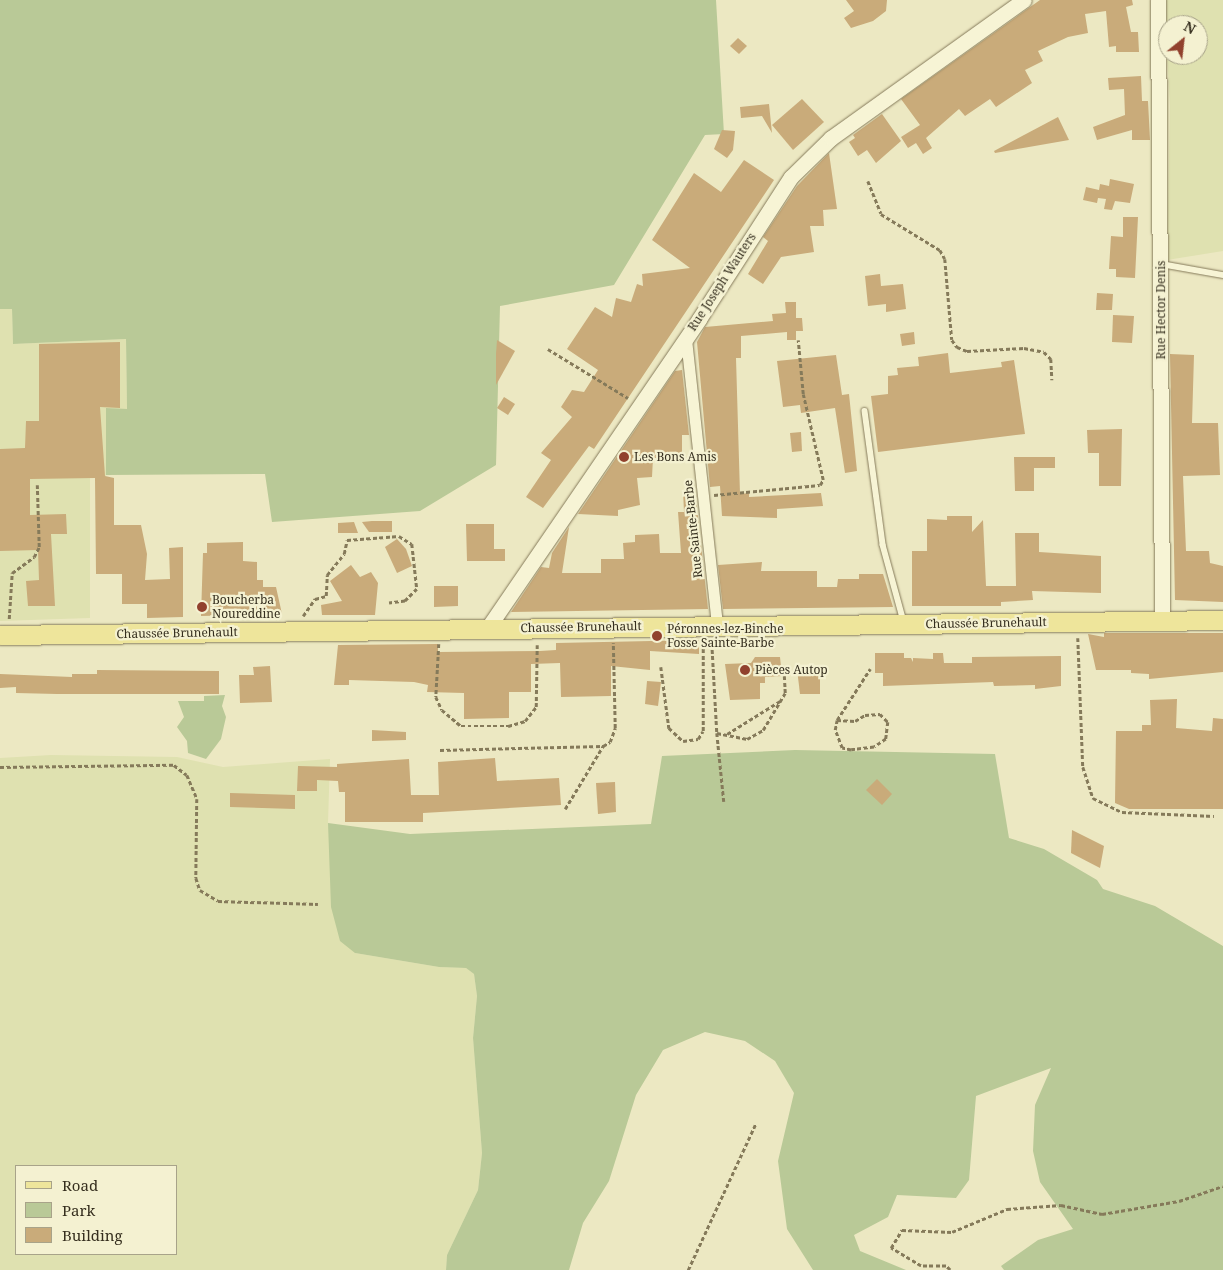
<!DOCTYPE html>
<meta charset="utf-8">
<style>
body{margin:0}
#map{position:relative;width:1223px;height:1270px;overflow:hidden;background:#ece8c2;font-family:"Noto Serif",serif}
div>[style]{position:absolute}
.farmland>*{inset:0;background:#dfe1b0}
.green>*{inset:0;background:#b9c997}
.building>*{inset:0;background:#c9ab7a}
.path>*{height:2.5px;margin-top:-1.25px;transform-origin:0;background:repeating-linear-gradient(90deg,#857a5a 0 4px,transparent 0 6.5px)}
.roads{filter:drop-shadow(0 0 1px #857a5a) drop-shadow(0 0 1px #857a5a)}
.service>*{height:5.5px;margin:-2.75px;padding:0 2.75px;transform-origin:2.75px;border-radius:2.75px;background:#f7f4d5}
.minor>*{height:11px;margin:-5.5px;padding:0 5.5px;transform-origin:5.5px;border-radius:5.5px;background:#f7f4d5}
.tertiary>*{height:15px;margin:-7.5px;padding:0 7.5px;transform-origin:7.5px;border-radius:7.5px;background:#f7f4d5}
.primary>*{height:19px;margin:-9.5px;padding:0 9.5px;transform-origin:9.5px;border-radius:9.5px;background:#eee59b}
.dots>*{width:14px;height:14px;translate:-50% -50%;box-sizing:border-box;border:2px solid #f4f1d1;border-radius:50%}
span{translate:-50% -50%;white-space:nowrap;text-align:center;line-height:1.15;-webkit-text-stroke:4.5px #f4f1d1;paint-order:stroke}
.street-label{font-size:12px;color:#352e1e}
.poi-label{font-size:12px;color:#352e1e}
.left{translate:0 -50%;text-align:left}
.legend{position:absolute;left:15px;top:1165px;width:162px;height:90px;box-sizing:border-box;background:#f4f1d1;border:1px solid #a8a389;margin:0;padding:6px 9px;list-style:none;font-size:15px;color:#352e1e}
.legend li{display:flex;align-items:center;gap:10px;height:25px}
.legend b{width:25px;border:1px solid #a8a389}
.north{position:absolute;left:1158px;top:15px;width:50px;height:50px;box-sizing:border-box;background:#f4f1d1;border:1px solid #a8a389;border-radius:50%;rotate:29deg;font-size:14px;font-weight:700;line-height:20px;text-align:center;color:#352e1e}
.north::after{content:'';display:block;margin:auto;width:18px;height:22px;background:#91412d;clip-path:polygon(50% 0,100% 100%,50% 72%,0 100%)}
</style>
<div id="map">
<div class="farmland">
<div style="clip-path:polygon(evenodd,1164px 0,1223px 0,1223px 251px,1167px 260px,1170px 106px,1164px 0,1168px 25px,1198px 25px,1198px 55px,1168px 55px,1168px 25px)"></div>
<div style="clip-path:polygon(0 309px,12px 309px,13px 344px,126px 339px,127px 410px,106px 408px,106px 476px,90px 477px,90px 618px,0 621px)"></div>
<div style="clip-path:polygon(evenodd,51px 755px,177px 757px,223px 767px,330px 759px,328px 823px,355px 953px,439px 967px,466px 968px,474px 974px,477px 996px,473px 1038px,482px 1153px,478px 1190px,447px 1255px,446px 1270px,0 1270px,0 758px,51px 755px,16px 1166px,176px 1166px,176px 1254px,16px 1254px,16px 1166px)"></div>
</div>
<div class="green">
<div style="clip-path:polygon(0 0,716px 0,724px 134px,705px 135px,614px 285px,500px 306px,496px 465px,420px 511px,272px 522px,265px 474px,106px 475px,106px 408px,127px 409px,126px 339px,13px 344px,12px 309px,0 309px)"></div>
<div style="clip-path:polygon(225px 695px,222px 706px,226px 717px,221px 739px,206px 759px,188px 753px,187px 741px,177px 727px,184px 717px,178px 701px,204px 701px,204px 696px)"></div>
<div style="clip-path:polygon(795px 750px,995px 754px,1009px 838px,1044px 849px,1097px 880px,1103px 889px,1155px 906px,1223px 946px,1223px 1270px,1004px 1270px,1001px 1266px,1038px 1240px,1073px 1229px,1040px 1182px,1033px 1151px,1035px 1105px,1051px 1068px,976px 1096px,969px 1180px,956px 1198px,897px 1195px,888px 1217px,854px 1235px,860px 1251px,906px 1270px,813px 1270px,787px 1229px,778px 1161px,794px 1093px,775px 1061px,745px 1041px,705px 1032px,663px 1050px,636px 1095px,609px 1181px,583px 1223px,569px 1270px,446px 1270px,447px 1255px,478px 1190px,482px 1153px,473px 1038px,477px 996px,474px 974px,466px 968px,439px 967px,355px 953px,340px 941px,331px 907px,328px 823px,410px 834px,651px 824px,662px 756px)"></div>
</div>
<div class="building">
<div style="clip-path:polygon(846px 0,887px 0,886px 11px,873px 21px,851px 28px,844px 18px,854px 11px)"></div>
<div style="clip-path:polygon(1040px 0,1132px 0,1133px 5px,1126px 7px,1131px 32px,1138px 32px,1139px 52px,1116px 52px,1116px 46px,1109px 47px,1106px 11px,1085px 14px,1088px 33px,1068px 37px,1038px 51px,1043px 61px,1025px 70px,1032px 83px,996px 107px,990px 99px,965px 116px,959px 109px,926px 138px,932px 148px,923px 154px,916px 143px,908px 148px,901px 137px,920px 125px,901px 99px)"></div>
<div style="clip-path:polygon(738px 38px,747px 46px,739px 54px,730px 46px)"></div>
<div style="clip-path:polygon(1141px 76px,1142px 101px,1148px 101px,1150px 140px,1132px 140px,1132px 130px,1097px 140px,1093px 127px,1125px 115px,1124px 89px,1109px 90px,1108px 78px)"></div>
<div style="clip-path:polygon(802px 99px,824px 122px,793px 150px,772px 125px)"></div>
<div style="clip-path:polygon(769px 104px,772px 133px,762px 116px,741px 118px,740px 107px)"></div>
<div style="clip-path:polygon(882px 114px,901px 141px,876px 163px,867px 150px,858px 156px,849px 142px,855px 138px,853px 135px)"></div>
<div style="clip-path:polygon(1058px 117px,1069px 140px,995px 153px,994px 151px)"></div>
<div style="clip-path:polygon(722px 130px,735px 131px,733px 150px,727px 158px,714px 149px)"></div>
<div style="clip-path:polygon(829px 153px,837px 209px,823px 210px,824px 226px,810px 226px,814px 252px,781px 257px,763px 284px,748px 274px,768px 241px,763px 237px,797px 186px)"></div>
<div style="clip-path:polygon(744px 160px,774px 180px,594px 449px,589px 446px,543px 508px,526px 497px,551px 460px,541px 453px,572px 417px,561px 407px,572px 390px,584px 392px,598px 370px,567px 349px,595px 307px,612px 317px,616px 298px,631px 302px,637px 284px,643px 286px,642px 274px,690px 268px,652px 240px,694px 173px,721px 192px)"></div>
<div style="clip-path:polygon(1110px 179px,1134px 184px,1130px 203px,1115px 201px,1112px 210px,1104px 209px,1106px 199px,1098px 198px,1097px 203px,1083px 200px,1086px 187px,1099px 190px,1100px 184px,1109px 186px)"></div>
<div style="clip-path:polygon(1123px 217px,1138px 217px,1135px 278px,1116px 277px,1116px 269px,1109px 269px,1111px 236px,1123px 237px)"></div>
<div style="clip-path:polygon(880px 274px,881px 286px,903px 284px,906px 309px,886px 312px,886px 304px,868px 306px,865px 276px)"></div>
<div style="clip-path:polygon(1097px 293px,1113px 294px,1112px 310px,1096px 310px)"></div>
<div style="clip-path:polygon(785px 302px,796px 302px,796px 318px,802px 318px,803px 331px,796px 331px,796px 340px,787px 340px,787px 332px,741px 336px,741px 358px,736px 358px,740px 494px,749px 493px,749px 497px,821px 493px,823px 506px,777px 509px,777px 518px,722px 516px,720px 486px,710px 487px,697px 342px,705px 327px,773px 321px,772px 314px,786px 313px)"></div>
<div style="clip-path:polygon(1113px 315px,1134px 316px,1132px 343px,1112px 342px)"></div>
<div style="clip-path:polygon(914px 332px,915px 344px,902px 346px,900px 334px)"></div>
<div style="clip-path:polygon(497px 340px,515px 351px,496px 385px,496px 354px)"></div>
<div style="clip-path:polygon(120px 342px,120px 408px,100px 407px,105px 476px,114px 478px,114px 525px,141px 525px,147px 554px,145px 580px,170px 579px,169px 548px,183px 547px,183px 617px,147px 618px,147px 604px,122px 604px,122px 574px,96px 574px,95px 478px,30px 479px,30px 515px,66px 514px,67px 534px,51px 534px,55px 606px,28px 606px,26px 581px,39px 580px,38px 550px,0 551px,0 449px,25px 448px,26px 421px,39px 421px,39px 344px)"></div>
<div style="clip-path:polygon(948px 353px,950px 373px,1002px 367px,1001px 362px,1014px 360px,1025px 434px,878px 452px,871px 396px,888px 394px,888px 376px,898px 375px,897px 368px,919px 366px,918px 357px)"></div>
<div style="clip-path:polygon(1170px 354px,1194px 355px,1192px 423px,1218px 423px,1220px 475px,1183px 476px,1186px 551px,1209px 551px,1210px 563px,1223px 566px,1223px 602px,1175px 600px)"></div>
<div style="clip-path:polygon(836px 355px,842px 395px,849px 394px,857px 471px,845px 473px,835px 408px,801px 413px,800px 405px,783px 407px,777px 361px)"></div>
<div style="clip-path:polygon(682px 370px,689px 435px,682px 435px,682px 458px,653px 458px,652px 477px,637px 478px,640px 505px,618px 510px,618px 516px,578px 514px,675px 371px)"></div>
<div style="clip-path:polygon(504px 397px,515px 404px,508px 415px,497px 408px)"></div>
<div style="clip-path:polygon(1122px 429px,1121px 486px,1099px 486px,1099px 453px,1088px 453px,1087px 430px)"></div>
<div style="clip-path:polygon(801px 432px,802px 451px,792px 452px,790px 433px)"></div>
<div style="clip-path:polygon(1014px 457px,1055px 457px,1055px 468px,1034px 468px,1034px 491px,1015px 491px)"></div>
<div style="clip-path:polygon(683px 490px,695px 490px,708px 609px,511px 612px,541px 567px,549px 568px,552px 553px,569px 527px,562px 573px,601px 573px,601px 559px,624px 559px,623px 543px,635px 542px,635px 535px,659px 534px,660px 553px,681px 553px,678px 512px,684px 512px)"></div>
<div style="clip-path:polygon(947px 516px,972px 516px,972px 532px,983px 520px,986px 586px,1016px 586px,1015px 533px,1039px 533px,1039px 552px,1101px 556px,1101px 593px,1032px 591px,1033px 600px,1001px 602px,1001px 606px,912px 606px,912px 551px,927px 551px,927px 519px,947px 520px)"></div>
<div style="clip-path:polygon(372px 521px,392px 521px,392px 532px,369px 532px,362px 522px)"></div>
<div style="clip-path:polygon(354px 522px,358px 533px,338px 533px,338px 523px)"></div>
<div style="clip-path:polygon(466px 524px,494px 524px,494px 549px,505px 549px,505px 561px,467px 561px)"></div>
<div style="clip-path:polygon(397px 539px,406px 549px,412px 566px,397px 573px,385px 547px)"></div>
<div style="clip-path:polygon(243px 542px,243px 561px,257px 562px,257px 580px,263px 580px,263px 587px,276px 587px,282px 614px,201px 616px,203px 553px,207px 553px,207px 543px)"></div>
<div style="clip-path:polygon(762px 562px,761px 571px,817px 571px,817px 587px,837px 587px,838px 579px,859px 579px,859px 574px,883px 574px,893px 607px,723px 609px,718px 565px)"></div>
<div style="clip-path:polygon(351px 565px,360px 577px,371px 572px,378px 583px,375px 615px,322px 615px,321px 605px,342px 601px,330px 581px)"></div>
<div style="clip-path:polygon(434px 586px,458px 586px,458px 606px,434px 607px)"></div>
<div style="clip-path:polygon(1104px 633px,1223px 633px,1223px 672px,1149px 679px,1149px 674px,1131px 673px,1131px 670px,1096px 670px,1088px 634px,1104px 637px)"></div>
<div style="clip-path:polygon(699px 640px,699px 654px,650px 651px,650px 670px,611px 666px,611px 696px,561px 697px,560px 663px,531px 664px,531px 692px,509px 692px,509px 718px,464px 719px,464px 693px,427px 692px,428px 685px,414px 682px,349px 680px,349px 685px,334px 685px,338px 645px,438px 644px,438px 652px,540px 651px,556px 650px,556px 643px)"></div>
<div style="clip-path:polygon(875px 653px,904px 653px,904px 658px,911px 658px,913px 662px,913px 658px,933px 659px,933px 653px,943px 653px,944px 663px,972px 663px,972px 657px,1061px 656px,1061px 686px,1035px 689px,1035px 685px,994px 686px,993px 682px,883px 686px,883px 673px,875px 673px)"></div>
<div style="clip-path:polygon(755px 657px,780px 657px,782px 676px,765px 677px,765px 683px,760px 683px,760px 699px,730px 700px,725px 664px,751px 663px)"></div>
<div style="clip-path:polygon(270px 666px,272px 702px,240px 703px,239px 675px,254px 675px,253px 667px)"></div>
<div style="clip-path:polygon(797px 669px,820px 669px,820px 694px,800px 694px)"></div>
<div style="clip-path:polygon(97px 670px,219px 671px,219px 694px,57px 694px,16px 693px,16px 687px,0 688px,0 674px,72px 677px,72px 674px,97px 674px)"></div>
<div style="clip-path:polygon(647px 681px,661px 682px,658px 706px,645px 704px)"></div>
<div style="clip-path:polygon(1177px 699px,1176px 728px,1212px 731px,1213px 718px,1223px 719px,1223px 809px,1129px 809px,1115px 803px,1116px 731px,1142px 731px,1142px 725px,1151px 725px,1150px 700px)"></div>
<div style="clip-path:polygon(372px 730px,406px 732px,406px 740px,372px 741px)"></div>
<div style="clip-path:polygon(495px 758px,497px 781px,559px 778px,561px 805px,423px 813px,423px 822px,345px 822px,345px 792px,339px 792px,338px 781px,317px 780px,317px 791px,297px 791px,298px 766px,337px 767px,337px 764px,409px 759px,411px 795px,439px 795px,438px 762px)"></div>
<div style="clip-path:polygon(877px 779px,892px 794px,882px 805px,866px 790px)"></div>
<div style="clip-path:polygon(615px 782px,616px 812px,598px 814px,596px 783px)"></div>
<div style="clip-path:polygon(230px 793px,295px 795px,295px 809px,230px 807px)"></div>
<div style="clip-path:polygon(1072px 830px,1104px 846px,1100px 868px,1071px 853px)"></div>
</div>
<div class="path">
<div style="left:868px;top:181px;width:35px;rotate:68deg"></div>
<div style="left:881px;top:214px;width:69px;rotate:31.4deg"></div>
<div style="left:940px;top:250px;width:10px;rotate:61deg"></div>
<div style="left:945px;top:259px;width:81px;rotate:85.1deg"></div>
<div style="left:952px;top:340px;width:9px;rotate:54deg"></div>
<div style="left:957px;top:347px;width:11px;rotate:22deg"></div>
<div style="left:967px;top:351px;width:57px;rotate:-3deg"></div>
<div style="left:1024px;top:348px;width:20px;rotate:11deg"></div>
<div style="left:1044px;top:352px;width:10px;rotate:45deg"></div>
<div style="left:1051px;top:359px;width:21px;rotate:87deg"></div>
<div style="left:548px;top:349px;width:94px;rotate:31.5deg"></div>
<div style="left:714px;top:495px;width:106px;rotate:-5.4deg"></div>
<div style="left:820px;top:485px;width:6px;rotate:-59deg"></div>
<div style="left:823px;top:480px;width:88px;rotate:-103.1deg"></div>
<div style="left:803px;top:394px;width:54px;rotate:-95.3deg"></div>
<div style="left:303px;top:616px;width:21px;rotate:-55deg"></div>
<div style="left:315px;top:599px;width:11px;rotate:-15deg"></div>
<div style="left:326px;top:596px;width:21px;rotate:-87deg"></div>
<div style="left:327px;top:575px;width:27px;rotate:-51deg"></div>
<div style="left:344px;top:554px;width:14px;rotate:-78deg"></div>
<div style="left:347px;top:540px;width:52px;rotate:-4.4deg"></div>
<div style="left:399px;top:536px;width:15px;rotate:32deg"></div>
<div style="left:412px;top:544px;width:45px;rotate:83.7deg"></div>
<div style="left:417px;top:589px;width:17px;rotate:135deg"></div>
<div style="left:405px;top:601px;width:16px;rotate:173deg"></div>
<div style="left:9px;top:619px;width:46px;rotate:-86.3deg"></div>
<div style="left:12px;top:573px;width:27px;rotate:-36deg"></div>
<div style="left:34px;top:557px;width:11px;rotate:-63deg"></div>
<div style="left:39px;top:547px;width:62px;rotate:-91.8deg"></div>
<div style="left:1078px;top:638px;width:129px;rotate:87.8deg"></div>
<div style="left:1083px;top:767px;width:33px;rotate:72deg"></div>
<div style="left:1093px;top:798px;width:32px;rotate:26deg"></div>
<div style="left:1122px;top:812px;width:92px;rotate:2.5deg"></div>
<div style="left:712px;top:643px;width:90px;rotate:86.8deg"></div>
<div style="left:717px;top:733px;width:31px;rotate:11deg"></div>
<div style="left:747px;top:739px;width:18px;rotate:-29deg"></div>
<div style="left:763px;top:730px;width:43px;rotate:-59.3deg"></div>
<div style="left:785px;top:693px;width:17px;rotate:-93deg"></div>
<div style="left:439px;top:644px;width:53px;rotate:93.2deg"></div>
<div style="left:436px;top:697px;width:14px;rotate:65deg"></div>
<div style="left:442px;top:710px;width:25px;rotate:40deg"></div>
<div style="left:461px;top:726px;width:47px"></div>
<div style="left:508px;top:726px;width:18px;rotate:-16deg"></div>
<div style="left:525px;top:721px;width:18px;rotate:-52deg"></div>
<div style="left:536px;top:707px;width:62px;rotate:-89.1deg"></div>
<div style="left:661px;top:667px;width:62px;rotate:82.5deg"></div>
<div style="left:669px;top:728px;width:19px;rotate:43deg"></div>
<div style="left:683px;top:741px;width:15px;rotate:-8deg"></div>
<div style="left:698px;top:739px;width:9px;rotate:-58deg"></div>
<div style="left:703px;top:731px;width:88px;rotate:-90deg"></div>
<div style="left:837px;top:720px;width:18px;rotate:3deg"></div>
<div style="left:855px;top:721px;width:12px;rotate:-31deg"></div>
<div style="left:865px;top:715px;width:15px;rotate:-4deg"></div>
<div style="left:880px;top:714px;width:11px;rotate:45deg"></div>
<div style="left:888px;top:722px;width:17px;rotate:97deg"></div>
<div style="left:886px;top:739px;width:14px;rotate:146deg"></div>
<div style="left:874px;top:747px;width:23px;rotate:173deg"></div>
<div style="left:851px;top:750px;width:9px;rotate:-167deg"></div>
<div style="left:842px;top:748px;width:19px;rotate:-111deg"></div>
<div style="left:835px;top:730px;width:10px;rotate:-79deg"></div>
<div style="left:837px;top:720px;width:61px;rotate:-57.1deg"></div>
<div style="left:717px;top:733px;width:69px;rotate:84.2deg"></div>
<div style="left:727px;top:734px;width:62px;rotate:-31.9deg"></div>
<div style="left:440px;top:750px;width:163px;rotate:-1.4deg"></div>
<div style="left:603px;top:746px;width:8px;rotate:-30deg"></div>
<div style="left:610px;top:742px;width:15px;rotate:-70deg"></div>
<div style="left:615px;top:728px;width:85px;rotate:-91.3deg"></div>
<div style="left:0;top:767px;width:174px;rotate:-0.7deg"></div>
<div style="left:174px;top:765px;width:16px;rotate:38deg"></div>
<div style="left:187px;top:775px;width:26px;rotate:67deg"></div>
<div style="left:197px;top:799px;width:79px;rotate:90.7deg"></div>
<div style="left:196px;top:878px;width:13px;rotate:72deg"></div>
<div style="left:200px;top:890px;width:21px;rotate:31deg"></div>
<div style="left:218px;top:901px;width:100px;rotate:1.7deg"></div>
<div style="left:565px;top:809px;width:74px;rotate:-58.9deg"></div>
<div style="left:688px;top:1270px;width:162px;rotate:-65.2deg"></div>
<div style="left:950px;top:1270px;width:6px;rotate:-135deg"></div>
<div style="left:946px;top:1266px;width:25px;rotate:180deg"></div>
<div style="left:921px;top:1266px;width:35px;rotate:-149deg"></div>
<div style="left:891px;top:1248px;width:21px;rotate:-59deg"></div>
<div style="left:902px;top:1230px;width:50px;rotate:2.3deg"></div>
<div style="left:952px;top:1232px;width:60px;rotate:-22.7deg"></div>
<div style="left:1007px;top:1209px;width:54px;rotate:-4.2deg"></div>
<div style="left:1061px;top:1205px;width:42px;rotate:12.4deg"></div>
<div style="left:1102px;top:1214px;width:78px;rotate:-9.6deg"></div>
<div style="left:1179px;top:1201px;width:46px;rotate:-18.8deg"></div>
</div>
<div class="roads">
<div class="service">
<div style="left:1161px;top:264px;width:63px;rotate:10.1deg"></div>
<div style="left:865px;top:411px;width:135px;rotate:82.3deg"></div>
<div style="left:883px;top:545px;width:80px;rotate:74.7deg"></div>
</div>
<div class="minor">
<div style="left:686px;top:339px;width:289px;rotate:83.8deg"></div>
</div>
<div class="tertiary">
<div style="left:1158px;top:0;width:620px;rotate:89.63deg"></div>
<div style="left:487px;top:629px;width:376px;rotate:-55.6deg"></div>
<div style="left:699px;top:319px;width:169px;rotate:-57.1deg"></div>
<div style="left:791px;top:177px;width:56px;rotate:-44.3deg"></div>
<div style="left:831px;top:138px;width:237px;rotate:-35.6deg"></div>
</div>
<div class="primary">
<div style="left:0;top:635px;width:1223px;rotate:-0.7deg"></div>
</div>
</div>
<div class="dots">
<div style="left:624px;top:457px;background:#91412d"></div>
<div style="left:202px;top:607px;background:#91412d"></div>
<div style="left:657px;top:636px;background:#91412d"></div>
<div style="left:745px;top:670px;background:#91412d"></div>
</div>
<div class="street-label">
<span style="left:722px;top:282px;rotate:-57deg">Rue Joseph Wauters</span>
<span style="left:1161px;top:310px;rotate:-90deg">Rue Hector Denis</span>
<span style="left:693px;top:529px;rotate:-96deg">Rue Sainte-Barbe</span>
<span style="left:986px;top:623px;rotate:-1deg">Chaussée Brunehault</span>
<span style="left:581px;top:627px;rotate:-1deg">Chaussée Brunehault</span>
<span style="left:177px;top:633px;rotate:-1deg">Chaussée Brunehault</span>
</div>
<div class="poi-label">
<span class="left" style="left:634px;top:457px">Les Bons Amis</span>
<span class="left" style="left:212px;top:607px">Boucherba<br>Noureddine</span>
<span class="left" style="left:667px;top:636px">Péronnes-lez-Binche<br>Fosse Sainte-Barbe</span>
<span class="left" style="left:755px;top:670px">Pièces Autop</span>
</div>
<ul class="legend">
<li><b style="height:6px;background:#eee59b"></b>Road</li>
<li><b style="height:14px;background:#b9c997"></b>Park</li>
<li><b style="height:14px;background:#c9ab7a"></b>Building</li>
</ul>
<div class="north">N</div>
</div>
